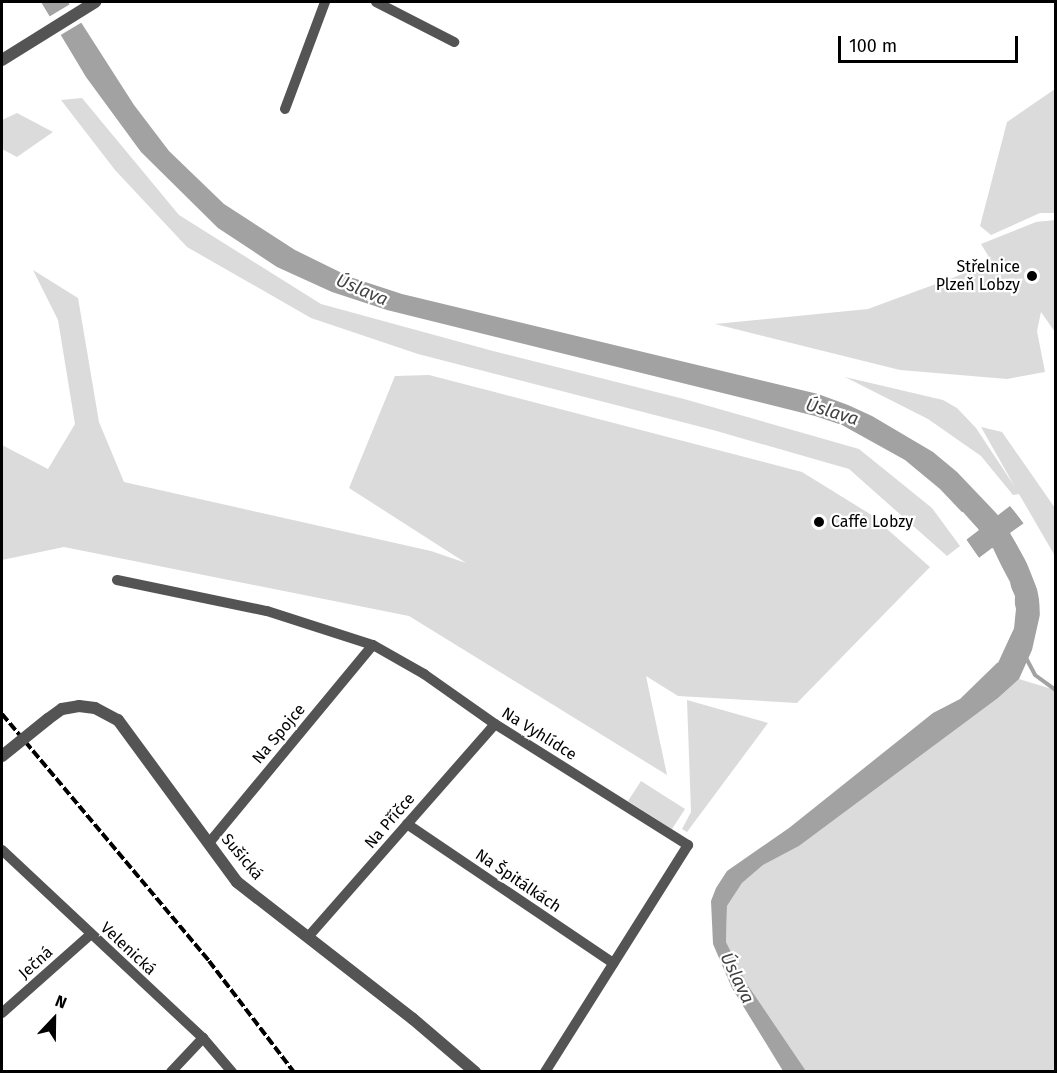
<!DOCTYPE html>
<meta charset="utf-8">
<style>
body{margin:0}
#map{position:relative;width:1057px;height:1073px;overflow:hidden;background:#fff;font-family:"Fira Sans",sans-serif}
div>[style]{position:absolute}
.green>*{inset:0;background:#dbdbdb}
.water>*{inset:0;background:#a2a2a2}
.pier>*{inset:0;background:#fff}
.stream>*{height:4px;margin:-2px;padding:0 2px;transform-origin:2px;border-radius:2px;background:#a2a2a2}
.minor>*{height:10px;margin:-5px;padding:0 5px;transform-origin:5px;border-radius:5px;background:#545454}
.tertiary>*{height:12px;margin:-6px;padding:0 6px;transform-origin:6px;border-radius:6px;background:#545454}
.rail>*{height:4px;margin-top:-2px;transform-origin:0;background:repeating-linear-gradient(90deg,#000 0 9px,transparent 0 12px)}
.tertiary-bridge>*{height:12px;margin:-6px;padding:0 6px;transform-origin:6px;border-radius:6px;background:#545454}
.dots>*{width:16px;height:16px;translate:-50% -50%;box-sizing:border-box;border:3px solid #fff;border-radius:50%}
span{translate:-50% -50%;white-space:nowrap;text-align:center;line-height:1.15;-webkit-text-stroke:4.5px #fff;paint-order:stroke}
.poi-label{font-size:16px;color:#000}
.right{translate:-100% -50%;text-align:right}
.left{translate:0 -50%;text-align:left}
.street-label{font-size:16px;color:#000}
.water-label{font-size:18px;color:#434343;font-style:italic}
.frame{position:absolute;inset:0;border:3px solid #000;pointer-events:none}
.north{position:absolute;left:24px;top:989px;width:60px;height:60px;-webkit-text-stroke:4px #fff;paint-order:stroke;rotate:22deg;font-size:16px;font-weight:700;line-height:24px;text-align:center;color:#000}
.north::after{content:'';display:block;margin:auto;width:21px;height:27px;background:#000;clip-path:polygon(50% 0,100% 100%,50% 72%,0 100%)}
.scale{position:absolute;left:838px;top:36px;width:180px;height:27px;box-sizing:border-box;border:3px solid #000;border-top:0;padding-left:8px;font-size:18px;line-height:21px;white-space:nowrap;color:#000;-webkit-text-stroke:4px #fff;paint-order:stroke}
</style>
<div id="map">
<div class="green">
<div style="clip-path:polygon(1055px 89px,1055px 213px,1040px 213px,991px 235px,980px 226px,1007px 122px)"></div>
<div style="clip-path:polygon(82px 98px,179px 215px,321px 304px,493px 351px,684px 399px,859px 449px,932px 508px,960px 546px,947px 556px,849px 469px,713px 430px,418px 354px,311px 318px,187px 247px,115px 170px,61px 100px)"></div>
<div style="clip-path:polygon(17px 113px,53px 132px,17px 157px,2px 149px,2px 120px)"></div>
<div style="clip-path:polygon(1055px 220px,1055px 332px,1041px 312px,1037px 331px,1045px 372px,1007px 379px,900px 370px,715px 324px,868px 309px,971px 271px,995px 267px,981px 244px,1036px 222px)"></div>
<div style="clip-path:polygon(33px 270px,78px 298px,99px 422px,124px 482px,431px 551px,466px 563px,349px 488px,395px 376px,429px 375px,802px 472px,870px 514px,930px 567px,797px 703px,678px 696px,646px 676px,667px 775px,409px 616px,64px 547px,2px 560px,2px 445px,48px 469px,75px 424px,58px 320px)"></div>
<div style="clip-path:polygon(845px 377px,943px 400px,957px 408px,976px 428px,1015px 487px,981px 427px,1002px 432px,1055px 508px,1055px 556px,1019px 494px,1013px 495px,981px 456px,928px 419px)"></div>
<div style="clip-path:polygon(1019px 679px,1055px 690px,1055px 1071px,806px 1071px,747px 984px,726px 942px,727px 906px,742px 883px,763px 865px,799px 846px,998px 698px)"></div>
<div style="clip-path:polygon(687px 700px,768px 723px,687px 832px,682px 829px,691px 812px)"></div>
<div style="clip-path:polygon(641px 781px,685px 809px,672px 829px,628px 801px)"></div>
</div>
<div class="water">
<div style="clip-path:polygon(41px 2px,68px 2px,134px 105px,169px 151px,224px 204px,295px 250px,350px 277px,402px 294px,818px 394px,848px 405px,872px 416px,933px 452px,957px 472px,998px 515px,1010px 505px,1024px 524px,1011px 534px,1035px 578px,1041px 610px,1032px 650px,1019px 679px,998px 698px,799px 846px,763px 865px,742px 883px,727px 906px,726px 942px,747px 984px,806px 1071px,783px 1071px,732px 988px,713px 944px,711px 901px,716px 888px,727px 871px,789px 828px,933px 713px,960px 699px,997px 663px,1014px 628px,1016px 609px,1010px 582px,992px 548px,979px 558px,966px 539px,978px 529px,940px 489px,905px 460px,842px 425px,815px 416px,387px 310px,332px 292px,277px 267px,218px 228px,141px 152px,86px 77px)"></div>
</div>
<div class="pier">
<div style="clip-path:polygon(72px 3px,84px 21px,59px 36px,47px 18px)"></div>
<div style="clip-path:polygon(983px 493px,998px 511px,1012px 503px,1027px 523px,1014px 534px,1037px 577px,1044px 610px,1041px 630px,1031px 660px,1040px 619px,1039px 594px,1024px 556px,1010px 533px,1024px 523px,1010px 506px,998px 515px,981px 495px)"></div>
<div style="clip-path:polygon(963px 512px,979px 530px,966px 540px,979px 558px,993px 548px,1015px 596px,1014px 628px,998px 663px,995px 661px,1011px 627px,1012px 597px,992px 552px,978px 561px,963px 541px,963px 537px,974px 529px,960px 513px)"></div>
</div>
<div class="stream">
<div style="left:1025px;top:656px;width:21px;rotate:62deg"></div>
<div style="left:1035px;top:675px;width:26px;rotate:36deg"></div>
</div>
<div class="minor">
<div style="left:376px;top:2px;width:88px;rotate:27.1deg"></div>
<div style="left:285px;top:109px;width:114px;rotate:-69.5deg"></div>
<div style="left:117px;top:580px;width:153px;rotate:11.7deg"></div>
<div style="left:267px;top:611px;width:111px;rotate:17.8deg"></div>
<div style="left:373px;top:645px;width:59px;rotate:29.6deg"></div>
<div style="left:424px;top:674px;width:87px;rotate:35.2deg"></div>
<div style="left:495px;top:724px;width:228px;rotate:32.1deg"></div>
<div style="left:688px;top:845px;width:268px;rotate:122.2deg"></div>
<div style="left:407px;top:824px;width:249px;rotate:34deg"></div>
<div style="left:209px;top:843px;width:257px;rotate:-50.4deg"></div>
<div style="left:2px;top:850px;width:275px;rotate:43.1deg"></div>
<div style="left:203px;top:1038px;width:45px;rotate:49.5deg"></div>
<div style="left:308px;top:937px;width:283px;rotate:-48.7deg"></div>
<div style="left:2px;top:1013px;width:118px;rotate:-41.6deg"></div>
<div style="left:171px;top:1072px;width:47px;rotate:-46.7deg"></div>
</div>
<div class="tertiary">
<div style="left:2px;top:60px;width:110px;rotate:-31.9deg"></div>
<div style="left:48px;top:719px;width:17px;rotate:-36deg"></div>
<div style="left:62px;top:709px;width:17px;rotate:-10deg"></div>
<div style="left:79px;top:706px;width:16px;rotate:7deg"></div>
<div style="left:95px;top:708px;width:26px;rotate:28deg"></div>
<div style="left:118px;top:720px;width:201px;rotate:53.7deg"></div>
<div style="left:237px;top:882px;width:223px;rotate:37.9deg"></div>
<div style="left:413px;top:1019px;width:82px;rotate:40.5deg"></div>
</div>
<div class="rail">
<div style="left:2px;top:714px;width:322px;rotate:50deg"></div>
<div style="left:209px;top:961px;width:140px;rotate:52.6deg"></div>
</div>
<div class="tertiary-bridge">
<div style="left:2px;top:756px;width:59px;rotate:-38.8deg"></div>
</div>
<div class="dots">
<div style="left:1032px;top:276px;background:#000"></div>
<div style="left:819px;top:522px;background:#000"></div>
</div>
<div class="poi-label">
<span class="right" style="left:1020px;top:276px">Střelnice<br>Plzeň Lobzy</span>
<span class="left" style="left:831px;top:522px">Caffe Lobzy</span>
</div>
<div class="street-label">
<span style="left:279px;top:734px;rotate:-50deg">Na Spojce</span>
<span style="left:539px;top:734px;rotate:32deg">Na Vyhlídce</span>
<span style="left:390px;top:821px;rotate:-49deg">Na Příčce</span>
<span style="left:242px;top:857px;rotate:50deg">Sušická</span>
<span style="left:518px;top:881px;rotate:34deg">Na Špitálkách</span>
<span style="left:128px;top:949px;rotate:43deg">Velenická</span>
<span style="left:36px;top:963px;rotate:-42deg">Ječná</span>
</div>
<div class="water-label">
<span style="left:362px;top:290px;rotate:23deg">Úslava</span>
<span style="left:832px;top:412px;rotate:17deg">Úslava</span>
<span style="left:737px;top:978px;rotate:64deg">Úslava</span>
</div>
<div class="frame"></div>
<div class="north">N</div>
<div class="scale">100 m</div>
</div>
